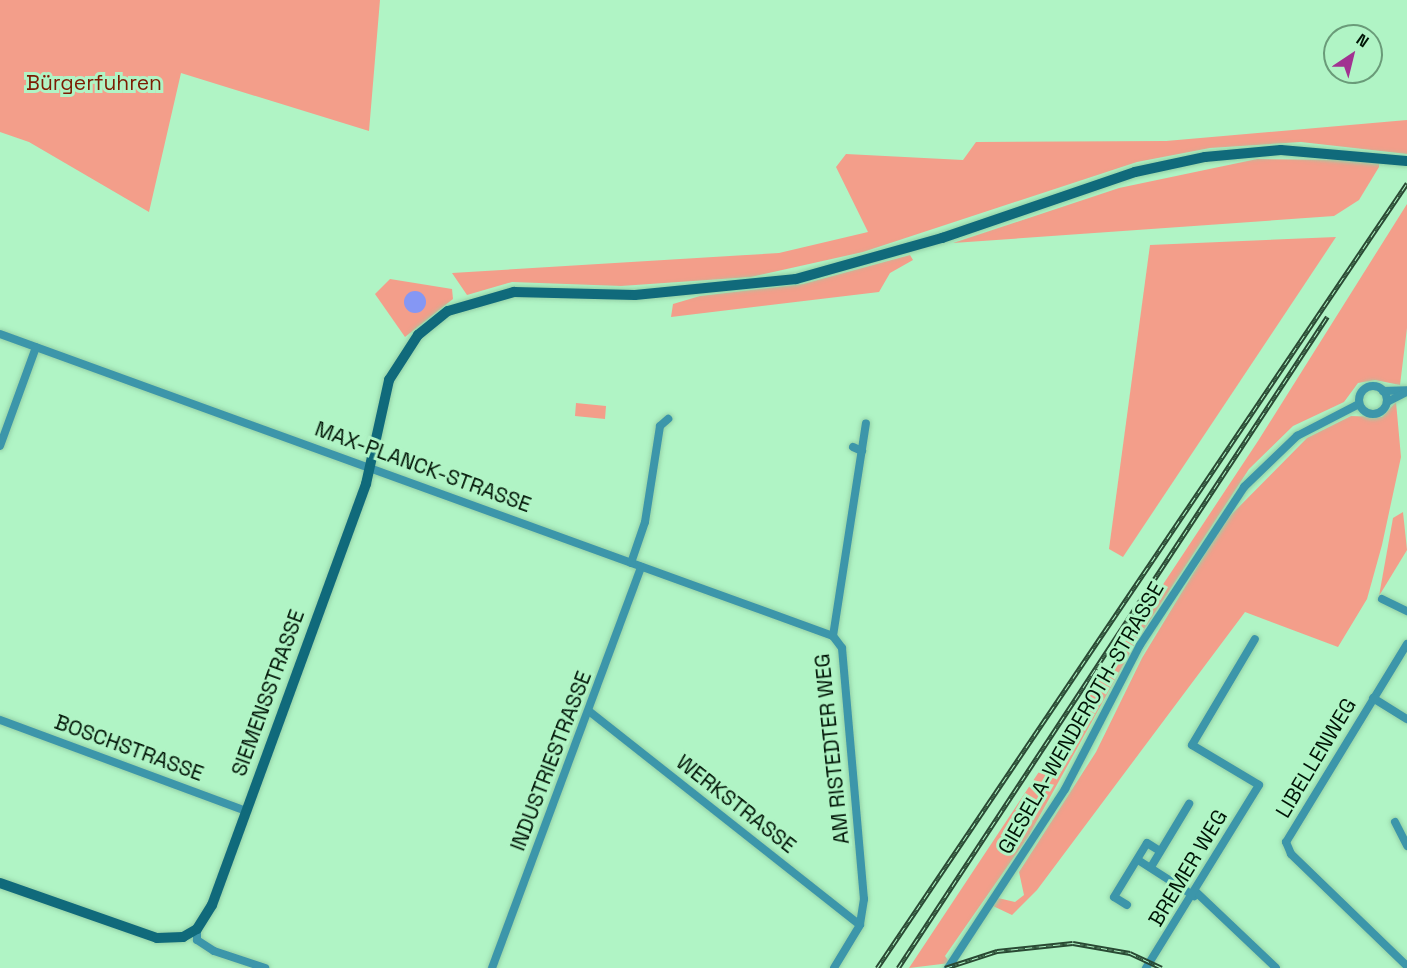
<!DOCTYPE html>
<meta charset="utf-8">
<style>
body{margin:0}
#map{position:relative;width:1407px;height:968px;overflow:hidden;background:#b0f4c5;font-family:"Space Grotesk",sans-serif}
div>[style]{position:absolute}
.green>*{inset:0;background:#f39e8a}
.water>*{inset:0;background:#8597f4}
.round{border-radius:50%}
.roads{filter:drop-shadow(0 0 2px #94d0a6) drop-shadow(0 0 2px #94d0a6)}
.minor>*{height:8px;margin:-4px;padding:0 4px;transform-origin:4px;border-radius:4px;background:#3c96aa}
.minor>.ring{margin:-4px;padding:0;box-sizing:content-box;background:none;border:8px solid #3c96aa;border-radius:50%}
.secondary>*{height:10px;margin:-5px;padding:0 5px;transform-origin:5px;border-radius:5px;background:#106a7b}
.rail>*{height:4.5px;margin-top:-2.25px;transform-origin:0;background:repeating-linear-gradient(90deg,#b0f4c5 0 7px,#294933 0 14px);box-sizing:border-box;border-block:2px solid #294933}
span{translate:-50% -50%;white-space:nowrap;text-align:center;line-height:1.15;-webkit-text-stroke:6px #b0f4c5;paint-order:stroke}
.park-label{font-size:21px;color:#7c1b03}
.street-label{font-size:21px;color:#001506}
.north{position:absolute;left:1323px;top:24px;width:60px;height:60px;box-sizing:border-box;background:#b0f4c5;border:2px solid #6a9b79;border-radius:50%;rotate:35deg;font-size:16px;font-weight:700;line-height:24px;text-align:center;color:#001506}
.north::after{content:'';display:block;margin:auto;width:21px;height:27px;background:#a13291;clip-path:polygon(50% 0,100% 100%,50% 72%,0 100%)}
</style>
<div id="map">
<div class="green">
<div style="clip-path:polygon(0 0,380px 0,369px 131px,181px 73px,149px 212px,29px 142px,0 132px)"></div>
<div style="clip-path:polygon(1407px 120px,1407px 154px,1301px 142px,1210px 148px,1137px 162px,863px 252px,751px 277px,621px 286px,512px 282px,467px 295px,452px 273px,779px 253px,868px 232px,836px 167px,846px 154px,963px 160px,976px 142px,1166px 141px)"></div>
<div style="clip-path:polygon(1257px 159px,1354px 160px,1379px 162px,1379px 167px,1359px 200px,1334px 216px,953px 243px,1119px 188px)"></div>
<div style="clip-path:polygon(1407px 204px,1407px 328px,1400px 385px,1375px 380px,1358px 383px,1344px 402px,1293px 426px,1249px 469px,1137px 640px,1028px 837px,945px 956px,950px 963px,909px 968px,1258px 441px)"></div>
<div style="clip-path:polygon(1336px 237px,1123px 557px,1109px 549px,1150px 245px)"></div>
<div style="clip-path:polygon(910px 255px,913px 260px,890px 273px,879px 292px,671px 317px,673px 304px,700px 296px,803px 284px)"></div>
<div style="clip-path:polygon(390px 279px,452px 289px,453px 299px,405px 337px,375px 294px)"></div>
<div style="clip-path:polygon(1396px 402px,1401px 457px,1382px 545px,1367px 599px,1338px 647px,1245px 612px,1037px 890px,1012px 915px,993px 906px,998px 898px,1015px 902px,1024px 895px,1019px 872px,1096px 752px,1142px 658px,1225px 521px,1307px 438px,1351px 416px,1382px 417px)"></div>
<div style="clip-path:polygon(576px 403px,606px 406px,605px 419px,575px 416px)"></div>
<div style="clip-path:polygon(1403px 512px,1407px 550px,1379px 596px,1393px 518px)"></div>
</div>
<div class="water">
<div class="round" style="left:404px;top:291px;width:22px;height:22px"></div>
</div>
<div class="roads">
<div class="minor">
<div style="left:0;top:334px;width:886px;rotate:19.93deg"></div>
<div style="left:833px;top:636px;width:15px;rotate:53deg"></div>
<div style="left:842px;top:648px;width:252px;rotate:85deg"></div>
<div style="left:864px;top:899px;width:26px;rotate:99deg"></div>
<div style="left:860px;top:925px;width:50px;rotate:121.2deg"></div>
<div class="ring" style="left:1359px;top:386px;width:20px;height:20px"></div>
<div style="left:1383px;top:391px;width:24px;rotate:-2deg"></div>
<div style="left:1387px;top:402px;width:22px;rotate:-27deg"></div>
<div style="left:0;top:446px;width:105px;rotate:-70deg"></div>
<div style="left:853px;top:447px;width:10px;rotate:24deg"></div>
<div style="left:631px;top:563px;width:43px;rotate:-71.1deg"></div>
<div style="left:645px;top:522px;width:97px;rotate:-81.1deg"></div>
<div style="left:660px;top:426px;width:11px;rotate:-41deg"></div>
<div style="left:1382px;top:599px;width:28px;rotate:26deg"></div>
<div style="left:833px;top:636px;width:215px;rotate:-81.2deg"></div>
<div style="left:1407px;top:644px;width:232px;rotate:121.4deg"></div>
<div style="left:1286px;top:842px;width:13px;rotate:67deg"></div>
<div style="left:1291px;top:854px;width:161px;rotate:44deg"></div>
<div style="left:1373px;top:698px;width:40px;rotate:32deg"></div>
<div style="left:589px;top:711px;width:345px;rotate:38.3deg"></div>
<div style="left:0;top:720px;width:262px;rotate:20.3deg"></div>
<div style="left:1395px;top:822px;width:27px;rotate:63deg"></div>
<div style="left:1138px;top:860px;width:67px;rotate:32.7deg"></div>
<div style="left:1151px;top:867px;width:74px;rotate:-58.9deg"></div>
<div style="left:1196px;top:892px;width:110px;rotate:43.5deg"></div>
<div style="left:1127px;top:905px;width:15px;rotate:-148deg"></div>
<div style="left:1114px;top:897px;width:63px;rotate:-58.6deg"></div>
<div style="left:1147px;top:843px;width:15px;rotate:32deg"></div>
<div style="left:197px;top:929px;width:11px;rotate:90deg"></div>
<div style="left:197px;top:940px;width:20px;rotate:33deg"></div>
<div style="left:214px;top:951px;width:54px;rotate:18.4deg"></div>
<div style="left:492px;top:968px;width:428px;rotate:-69.6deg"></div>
<div style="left:948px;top:968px;width:214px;rotate:-56.8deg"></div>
<div style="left:1065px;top:789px;width:162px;rotate:-62.5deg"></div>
<div style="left:1140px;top:645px;width:189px;rotate:-56.6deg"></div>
<div style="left:1244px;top:487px;width:74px;rotate:-43.9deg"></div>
<div style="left:1297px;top:436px;width:70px;rotate:-27.3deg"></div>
<div style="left:1146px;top:968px;width:215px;rotate:-58.3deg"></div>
<div style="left:1259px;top:785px;width:78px;rotate:-149.2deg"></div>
<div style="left:1192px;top:745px;width:123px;rotate:-59.3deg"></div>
</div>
<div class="secondary">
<div style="left:0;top:883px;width:166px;rotate:19.3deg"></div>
<div style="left:157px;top:938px;width:26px;rotate:-2deg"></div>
<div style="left:183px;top:937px;width:16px;rotate:-30deg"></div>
<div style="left:197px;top:929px;width:28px;rotate:-58deg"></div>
<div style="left:212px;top:905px;width:448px;rotate:-69.9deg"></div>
<div style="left:366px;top:484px;width:107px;rotate:-77.5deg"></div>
<div style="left:389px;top:380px;width:54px;rotate:-57.2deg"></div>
<div style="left:418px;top:335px;width:38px;rotate:-39deg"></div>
<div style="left:448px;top:311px;width:69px;rotate:-16.1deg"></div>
<div style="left:514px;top:292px;width:121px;rotate:1.4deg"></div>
<div style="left:635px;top:295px;width:162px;rotate:-5.7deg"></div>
<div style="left:796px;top:279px;width:152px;rotate:-15.7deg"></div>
<div style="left:942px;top:238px;width:204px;rotate:-18.9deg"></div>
<div style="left:1135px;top:172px;width:72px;rotate:-12.1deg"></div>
<div style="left:1205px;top:157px;width:76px;rotate:-5.3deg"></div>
<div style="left:1281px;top:150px;width:126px;rotate:5deg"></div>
</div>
</div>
<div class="rail">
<div style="left:877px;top:968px;width:947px;rotate:-55.97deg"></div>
<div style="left:898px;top:968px;width:780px;rotate:-56.62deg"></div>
<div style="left:945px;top:968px;width:55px;rotate:-18.1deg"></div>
<div style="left:997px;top:951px;width:76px;rotate:-6deg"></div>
<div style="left:1073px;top:943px;width:58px;rotate:10deg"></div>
<div style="left:1130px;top:953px;width:35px;rotate:25deg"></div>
</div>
<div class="park-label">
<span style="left:94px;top:83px">Bürgerfuhren</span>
</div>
<div class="street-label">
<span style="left:423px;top:467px;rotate:20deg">MAX-PLANCK-STRASSE</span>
<span style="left:268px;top:693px;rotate:-70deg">SIEMENSSTRASSE</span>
<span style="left:1081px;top:718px;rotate:-60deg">GIESELA-WENDEROTH-STRASSE</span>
<span style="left:129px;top:748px;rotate:20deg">BOSCHSTRASSE</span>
<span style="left:832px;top:749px;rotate:-96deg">AM RISTEDTER WEG</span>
<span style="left:1316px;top:758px;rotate:-59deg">LIBELLENWEG</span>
<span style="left:551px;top:761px;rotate:-69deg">INDUSTRIESTRASSE</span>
<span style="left:736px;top:804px;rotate:38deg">WERKSTRASSE</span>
<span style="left:1188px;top:868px;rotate:-59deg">BREMER WEG</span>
</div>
<div class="north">N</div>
</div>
